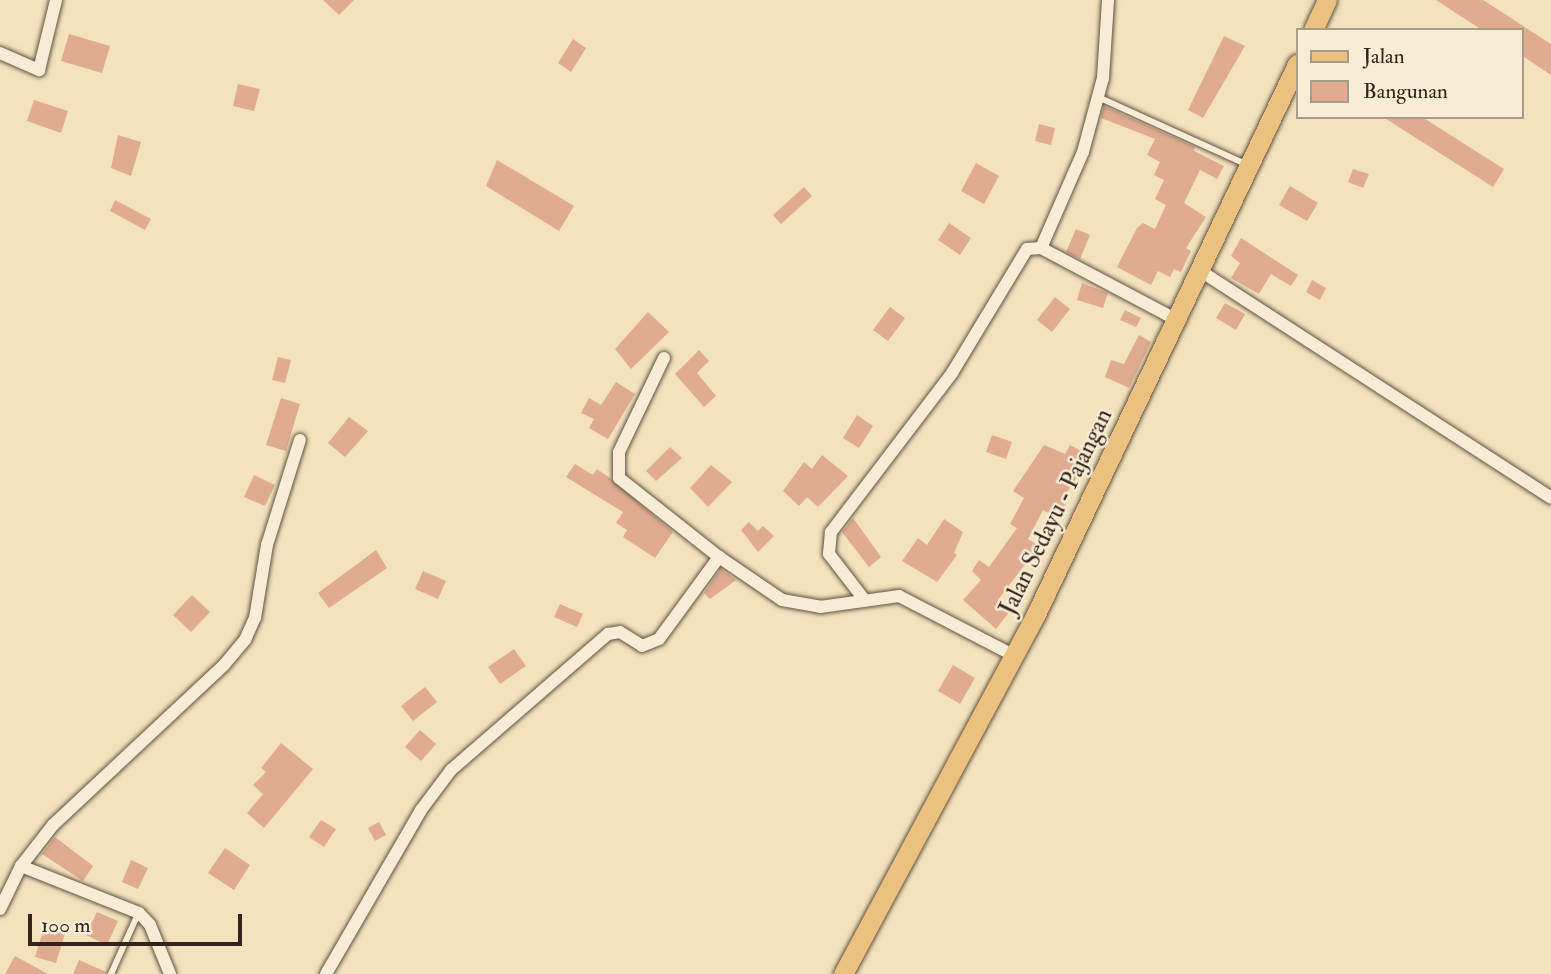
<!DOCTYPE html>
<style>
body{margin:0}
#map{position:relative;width:1551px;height:974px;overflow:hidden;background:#f3e2bd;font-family:"IM FELL Double Pica",serif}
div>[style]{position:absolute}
.building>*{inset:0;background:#dfac90}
.roads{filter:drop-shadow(0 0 2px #645242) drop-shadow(0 0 2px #645242)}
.service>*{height:6px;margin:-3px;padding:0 3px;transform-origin:3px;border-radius:3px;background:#f7ecd4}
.minor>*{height:12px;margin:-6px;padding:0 6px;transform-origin:6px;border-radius:6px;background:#f7ecd4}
.primary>*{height:19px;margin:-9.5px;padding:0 9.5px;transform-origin:9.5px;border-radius:9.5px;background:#eac17e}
span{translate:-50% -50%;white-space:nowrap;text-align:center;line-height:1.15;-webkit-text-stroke:5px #f7ecd4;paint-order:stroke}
.street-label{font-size:24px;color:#352219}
.legend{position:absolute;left:1296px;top:28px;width:228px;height:91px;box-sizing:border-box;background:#f7ecd4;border:2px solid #a99b89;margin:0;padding:9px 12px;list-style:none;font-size:21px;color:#352219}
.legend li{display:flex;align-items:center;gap:14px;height:35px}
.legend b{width:35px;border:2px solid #a99b89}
.scale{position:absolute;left:28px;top:914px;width:214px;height:32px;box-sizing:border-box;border:4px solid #352219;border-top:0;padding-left:9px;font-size:21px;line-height:24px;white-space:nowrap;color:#352219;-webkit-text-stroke:5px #f7ecd4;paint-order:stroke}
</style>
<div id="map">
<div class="building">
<div style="clip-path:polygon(323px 0,354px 0,339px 15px)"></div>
<div style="clip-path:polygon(1436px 0,1483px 0,1551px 44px,1551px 75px,1521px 55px,1521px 30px,1482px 30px)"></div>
<div style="clip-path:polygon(69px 34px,110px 46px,102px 73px,61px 61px)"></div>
<div style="clip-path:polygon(1224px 36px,1245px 46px,1203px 118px,1188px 110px)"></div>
<div style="clip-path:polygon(573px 39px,586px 48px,571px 72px,558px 63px)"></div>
<div style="clip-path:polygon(238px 84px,260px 89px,254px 111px,233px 106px)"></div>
<div style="clip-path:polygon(34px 100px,68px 111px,61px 133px,27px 121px)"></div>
<div style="clip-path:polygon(1104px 106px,1195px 147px,1194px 151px,1224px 166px,1217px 179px,1200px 170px,1184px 203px,1206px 217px,1186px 248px,1191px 251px,1181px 272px,1174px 269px,1170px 277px,1158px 271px,1151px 285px,1117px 267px,1137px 228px,1143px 223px,1155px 229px,1166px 205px,1155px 199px,1164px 180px,1154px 175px,1160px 162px,1147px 155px,1155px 139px,1101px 118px)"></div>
<div style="clip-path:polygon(1383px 117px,1422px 117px,1504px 169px,1493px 187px)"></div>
<div style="clip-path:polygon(1039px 124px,1055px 128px,1051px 145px,1035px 141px)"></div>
<div style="clip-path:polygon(118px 135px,141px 142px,131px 176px,111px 168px)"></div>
<div style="clip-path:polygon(497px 160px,574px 206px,559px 231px,486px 186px)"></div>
<div style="clip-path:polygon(976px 163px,999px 176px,984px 204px,961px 191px)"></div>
<div style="clip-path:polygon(1353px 169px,1369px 174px,1363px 188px,1348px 182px)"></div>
<div style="clip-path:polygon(1290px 186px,1318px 203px,1307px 221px,1279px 205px)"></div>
<div style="clip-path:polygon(804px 187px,812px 196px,781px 224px,773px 215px)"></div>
<div style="clip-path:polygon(115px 200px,151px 219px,145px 230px,110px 211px)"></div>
<div style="clip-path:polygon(949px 223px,971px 238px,960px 255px,938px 240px)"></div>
<div style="clip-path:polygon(1076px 229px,1090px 235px,1080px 259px,1066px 252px)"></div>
<div style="clip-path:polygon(1241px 238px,1298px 275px,1291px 286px,1271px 274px,1259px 294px,1231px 278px,1240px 263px,1231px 256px)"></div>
<div style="clip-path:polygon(1312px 280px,1326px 288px,1320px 300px,1306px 292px)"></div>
<div style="clip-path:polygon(1082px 283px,1108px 293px,1103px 308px,1077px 300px)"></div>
<div style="clip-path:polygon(1055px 297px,1070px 309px,1052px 332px,1037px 320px)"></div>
<div style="clip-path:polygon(1225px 303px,1245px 314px,1236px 330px,1216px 318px)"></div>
<div style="clip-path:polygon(890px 307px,905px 318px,888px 341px,873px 330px)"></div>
<div style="clip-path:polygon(1125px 310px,1141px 318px,1136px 327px,1120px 320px)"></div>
<div style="clip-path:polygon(648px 312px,669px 332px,631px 369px,615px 349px)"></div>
<div style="clip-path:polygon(1139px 335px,1151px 342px,1129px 388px,1105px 377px,1111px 360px,1124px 364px)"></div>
<div style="clip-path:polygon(699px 350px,709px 361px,697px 373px,716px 396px,704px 407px,675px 374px)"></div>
<div style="clip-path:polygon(278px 357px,291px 360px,285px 383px,272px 380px)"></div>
<div style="clip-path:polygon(616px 382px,635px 394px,608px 439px,589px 428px,594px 419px,581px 413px,589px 398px,601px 405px)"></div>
<div style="clip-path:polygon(281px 398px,300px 404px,286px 451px,266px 445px)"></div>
<div style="clip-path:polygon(857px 415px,873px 426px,859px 448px,843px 438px)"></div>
<div style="clip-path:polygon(349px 417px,368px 431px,345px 457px,328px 443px)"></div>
<div style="clip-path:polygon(992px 435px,1012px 442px,1006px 459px,986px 452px)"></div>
<div style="clip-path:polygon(1044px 445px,1065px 454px,1070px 445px,1090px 456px,1061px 502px,1066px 505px,1058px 519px,1043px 510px,1028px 539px,1045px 549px,1039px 559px,1032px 555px,998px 600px,1011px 610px,996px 629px,963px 600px,981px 580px,972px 571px,979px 560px,989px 567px,1017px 528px,1010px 524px,1024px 498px,1013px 491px)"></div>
<div style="clip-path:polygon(670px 447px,682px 458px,656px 481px,646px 471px)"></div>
<div style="clip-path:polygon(822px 455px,848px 476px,818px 507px,807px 497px,799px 506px,783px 491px,804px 462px,812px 469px)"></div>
<div style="clip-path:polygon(575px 464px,593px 475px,597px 469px,610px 478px,673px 532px,655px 558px,623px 537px,627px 530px,616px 523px,623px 512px,566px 477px)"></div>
<div style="clip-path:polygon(711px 465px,732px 482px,708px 507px,690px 488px)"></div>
<div style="clip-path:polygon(254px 475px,275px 485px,265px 506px,244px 497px)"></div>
<div style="clip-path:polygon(853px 518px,881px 557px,869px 567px,842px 532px)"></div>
<div style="clip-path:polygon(944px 519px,963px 532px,954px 553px,957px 555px,937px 582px,902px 561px,918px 538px,927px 545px)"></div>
<div style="clip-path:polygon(749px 522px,758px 531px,763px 526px,774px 536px,758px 552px,741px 530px)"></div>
<div style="clip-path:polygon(376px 550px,387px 568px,329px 608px,318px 593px)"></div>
<div style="clip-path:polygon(721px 569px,736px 580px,710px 599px,704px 593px)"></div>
<div style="clip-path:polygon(423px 571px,446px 581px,438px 599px,415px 589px)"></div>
<div style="clip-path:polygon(192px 595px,210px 612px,191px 632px,173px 615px)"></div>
<div style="clip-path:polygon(560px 604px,583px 614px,577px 627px,554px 617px)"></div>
<div style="clip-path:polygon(514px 649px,526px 666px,500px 684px,488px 667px)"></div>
<div style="clip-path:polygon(953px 665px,975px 678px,960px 704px,938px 691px)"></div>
<div style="clip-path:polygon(425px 687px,437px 702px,413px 721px,401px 706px)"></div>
<div style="clip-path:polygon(420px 730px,436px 744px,421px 761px,405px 747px)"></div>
<div style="clip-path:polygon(281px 743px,313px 769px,264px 828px,247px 813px,263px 794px,253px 785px,266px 772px,261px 768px)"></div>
<div style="clip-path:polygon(321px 820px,336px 829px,324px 847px,309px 837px)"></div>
<div style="clip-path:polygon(379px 822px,386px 835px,375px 841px,368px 828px)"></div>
<div style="clip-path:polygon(55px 837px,93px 866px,83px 881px,42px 854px)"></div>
<div style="clip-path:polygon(225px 848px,250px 865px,234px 890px,208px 873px)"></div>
<div style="clip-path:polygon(131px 860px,148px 868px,138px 889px,122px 882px)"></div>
<div style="clip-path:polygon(97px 912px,118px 921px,107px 945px,86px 935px)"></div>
<div style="clip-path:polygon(46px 921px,67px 927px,56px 963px,35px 957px)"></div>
<div style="clip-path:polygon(15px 956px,48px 974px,5px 974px)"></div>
<div style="clip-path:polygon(79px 960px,106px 972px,105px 974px,73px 974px)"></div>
</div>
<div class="roads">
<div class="service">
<div style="left:1098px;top:97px;width:165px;rotate:24.4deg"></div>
<div style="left:111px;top:974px;width:66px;rotate:-65.8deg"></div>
</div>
<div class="minor">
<div style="left:0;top:53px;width:43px;rotate:23.6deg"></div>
<div style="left:39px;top:70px;width:72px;rotate:-76.3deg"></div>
<div style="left:1041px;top:248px;width:105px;rotate:-66.4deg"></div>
<div style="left:1083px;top:152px;width:77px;rotate:-74.9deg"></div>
<div style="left:1103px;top:78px;width:78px;rotate:-86.3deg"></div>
<div style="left:1199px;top:270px;width:419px;rotate:32.9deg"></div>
<div style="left:664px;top:358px;width:104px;rotate:115.6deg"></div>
<div style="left:619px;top:452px;width:26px;rotate:90deg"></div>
<div style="left:619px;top:478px;width:127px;rotate:38.3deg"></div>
<div style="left:719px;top:557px;width:76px;rotate:34.3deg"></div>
<div style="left:782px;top:600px;width:39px;rotate:10deg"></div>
<div style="left:820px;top:607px;width:80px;rotate:-7.9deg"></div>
<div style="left:899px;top:596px;width:128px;rotate:27.4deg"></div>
<div style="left:863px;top:598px;width:56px;rotate:-127.7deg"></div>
<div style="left:829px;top:554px;width:22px;rotate:-85deg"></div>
<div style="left:831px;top:532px;width:200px;rotate:-52.7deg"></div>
<div style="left:952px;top:373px;width:145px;rotate:-58.8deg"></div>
<div style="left:1027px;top:249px;width:14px;rotate:-4deg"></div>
<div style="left:1041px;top:248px;width:152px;rotate:27.9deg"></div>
<div style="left:21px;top:866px;width:127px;rotate:21.7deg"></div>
<div style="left:139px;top:913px;width:16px;rotate:47deg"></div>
<div style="left:150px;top:925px;width:53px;rotate:67.8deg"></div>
<div style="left:0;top:909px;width:48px;rotate:-64deg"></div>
<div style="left:21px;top:866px;width:52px;rotate:-52deg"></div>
<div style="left:53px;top:825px;width:234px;rotate:-43.1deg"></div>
<div style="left:224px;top:665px;width:33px;rotate:-50deg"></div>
<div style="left:245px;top:640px;width:24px;rotate:-66deg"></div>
<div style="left:255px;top:618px;width:74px;rotate:-80.7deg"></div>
<div style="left:267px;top:545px;width:110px;rotate:-72.6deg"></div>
<div style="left:326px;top:974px;width:190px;rotate:-59.9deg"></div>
<div style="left:421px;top:810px;width:50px;rotate:-53.1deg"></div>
<div style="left:451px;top:770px;width:208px;rotate:-40.9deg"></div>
<div style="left:608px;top:634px;width:12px;rotate:-9deg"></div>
<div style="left:620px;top:632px;width:26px;rotate:32deg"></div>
<div style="left:642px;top:646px;width:18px;rotate:-22deg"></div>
<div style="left:659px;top:639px;width:102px;rotate:-53.8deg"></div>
</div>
<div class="primary">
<div style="left:1313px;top:30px;width:33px;rotate:-65deg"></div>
<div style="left:843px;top:974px;width:408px;rotate:-61.8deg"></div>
<div style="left:1036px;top:614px;width:609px;rotate:-64.61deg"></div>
</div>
</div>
<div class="street-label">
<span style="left:1056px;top:512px;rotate:-64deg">Jalan Sedayu - Pajangan</span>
</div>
<ul class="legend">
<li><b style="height:9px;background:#eac17e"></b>Jalan</li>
<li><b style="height:19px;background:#dfac90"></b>Bangunan</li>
</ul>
<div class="scale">100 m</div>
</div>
